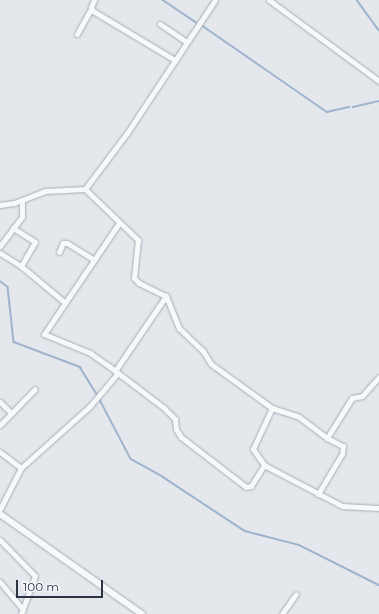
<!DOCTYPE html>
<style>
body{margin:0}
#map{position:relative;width:379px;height:614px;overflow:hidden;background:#e4e7ec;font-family:Montserrat,sans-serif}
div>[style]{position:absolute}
.stream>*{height:1.5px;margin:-0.75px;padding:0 0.75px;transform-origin:0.75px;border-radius:0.75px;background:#9fb4cc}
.roads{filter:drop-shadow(0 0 1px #a9aeb7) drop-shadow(0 0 1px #a9aeb7)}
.minor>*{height:5px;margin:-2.5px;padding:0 2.5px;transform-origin:2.5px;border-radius:2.5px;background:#f7f8fa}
.tertiary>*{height:6px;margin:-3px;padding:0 3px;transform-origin:3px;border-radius:3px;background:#f7f8fa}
span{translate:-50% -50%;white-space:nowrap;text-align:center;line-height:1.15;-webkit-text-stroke:3.5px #f4f6f9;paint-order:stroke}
.scale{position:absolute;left:16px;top:580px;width:87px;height:18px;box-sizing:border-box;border:2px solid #2b3445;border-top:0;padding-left:5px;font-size:12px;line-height:14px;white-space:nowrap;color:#2b3445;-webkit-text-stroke:3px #f4f6f9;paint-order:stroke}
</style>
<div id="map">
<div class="stream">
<div style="left:163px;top:0;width:40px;rotate:34deg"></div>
<div style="left:357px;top:0;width:37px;rotate:54deg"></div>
<div style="left:200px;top:24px;width:155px;rotate:34.7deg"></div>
<div style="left:327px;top:112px;width:23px;rotate:-13deg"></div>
<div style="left:353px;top:107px;width:27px;rotate:-13deg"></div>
<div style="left:0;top:281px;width:10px;rotate:37deg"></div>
<div style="left:8px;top:287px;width:55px;rotate:83.8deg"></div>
<div style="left:14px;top:342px;width:71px;rotate:20.7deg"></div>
<div style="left:80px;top:367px;width:32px;rotate:58deg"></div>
<div style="left:99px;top:398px;width:69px;rotate:62.3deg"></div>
<div style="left:131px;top:459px;width:37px;rotate:29deg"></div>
<div style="left:163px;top:477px;width:98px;rotate:33.4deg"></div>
<div style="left:245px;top:531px;width:56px;rotate:14.5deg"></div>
<div style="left:299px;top:545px;width:89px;rotate:26.6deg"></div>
</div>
<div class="roads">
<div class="minor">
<div style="left:94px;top:0;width:8px;rotate:113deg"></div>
<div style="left:91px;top:7px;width:4px;rotate:63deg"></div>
<div style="left:93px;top:11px;width:96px;rotate:30.9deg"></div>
<div style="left:269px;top:0;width:137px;rotate:36.4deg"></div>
<div style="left:160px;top:24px;width:32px;rotate:34deg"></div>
<div style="left:77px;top:34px;width:29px;rotate:-61deg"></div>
<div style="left:85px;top:189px;width:70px;rotate:-53.1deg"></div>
<div style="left:127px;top:133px;width:159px;rotate:-56.5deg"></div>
<div style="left:0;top:205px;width:14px;rotate:-8deg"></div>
<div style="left:14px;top:203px;width:33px;rotate:-21deg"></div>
<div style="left:45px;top:191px;width:40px;rotate:-2.9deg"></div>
<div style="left:85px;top:189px;width:74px;rotate:43.9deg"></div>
<div style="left:138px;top:240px;width:38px;rotate:96deg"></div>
<div style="left:134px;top:278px;width:7px;rotate:45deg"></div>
<div style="left:139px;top:283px;width:30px;rotate:26deg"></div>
<div style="left:166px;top:296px;width:35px;rotate:68deg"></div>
<div style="left:179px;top:328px;width:33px;rotate:44deg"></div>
<div style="left:203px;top:351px;width:15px;rotate:58deg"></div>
<div style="left:211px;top:364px;width:75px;rotate:35.8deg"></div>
<div style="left:272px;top:408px;width:28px;rotate:18deg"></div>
<div style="left:299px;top:417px;width:35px;rotate:37deg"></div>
<div style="left:327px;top:438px;width:18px;rotate:27deg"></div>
<div style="left:343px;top:446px;width:8px;rotate:97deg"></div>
<div style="left:342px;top:454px;width:47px;rotate:121deg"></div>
<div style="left:119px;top:223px;width:134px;rotate:124deg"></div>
<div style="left:44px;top:334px;width:50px;rotate:22.4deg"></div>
<div style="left:90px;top:353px;width:24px;rotate:35deg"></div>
<div style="left:110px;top:367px;width:68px;rotate:37.2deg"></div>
<div style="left:164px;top:408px;width:16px;rotate:45deg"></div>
<div style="left:175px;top:419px;width:10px;rotate:84deg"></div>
<div style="left:176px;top:429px;width:9px;rotate:58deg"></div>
<div style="left:181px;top:437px;width:82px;rotate:37.6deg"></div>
<div style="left:246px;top:487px;width:5px;rotate:-11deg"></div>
<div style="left:251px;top:486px;width:25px;rotate:-58deg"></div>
<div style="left:13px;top:228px;width:26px;rotate:32deg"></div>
<div style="left:35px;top:242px;width:28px;rotate:120deg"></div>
<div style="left:0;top:246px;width:36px;rotate:-53deg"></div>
<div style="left:22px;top:217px;width:17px;rotate:-90deg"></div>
<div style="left:59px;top:252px;width:10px;rotate:-66deg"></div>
<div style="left:63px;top:243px;width:4px"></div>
<div style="left:67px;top:243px;width:32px;rotate:32deg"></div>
<div style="left:0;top:253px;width:25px;rotate:32deg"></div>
<div style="left:21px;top:266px;width:56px;rotate:39.9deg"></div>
<div style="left:115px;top:371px;width:91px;rotate:-55.8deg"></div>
<div style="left:0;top:402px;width:16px;rotate:45deg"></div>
<div style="left:272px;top:408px;width:45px;rotate:114.9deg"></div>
<div style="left:253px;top:449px;width:19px;rotate:55deg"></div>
<div style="left:264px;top:465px;width:88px;rotate:27.7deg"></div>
<div style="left:342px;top:506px;width:37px;rotate:3deg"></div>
<div style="left:0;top:425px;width:50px;rotate:-45.8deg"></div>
<div style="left:327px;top:438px;width:47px;rotate:-58deg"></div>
<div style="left:352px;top:398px;width:10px;rotate:-11deg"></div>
<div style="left:362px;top:396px;width:25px;rotate:-48deg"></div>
<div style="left:0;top:452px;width:26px;rotate:37deg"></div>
<div style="left:21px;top:468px;width:46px;rotate:117.1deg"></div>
<div style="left:21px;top:468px;width:93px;rotate:-41.9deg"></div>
<div style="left:90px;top:406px;width:43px;rotate:-49.7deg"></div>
<div style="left:0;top:540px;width:50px;rotate:45.8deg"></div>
<div style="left:35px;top:576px;width:40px;rotate:110.2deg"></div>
<div style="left:0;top:582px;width:35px;rotate:50deg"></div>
<div style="left:282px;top:614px;width:24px;rotate:-55deg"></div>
</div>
<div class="tertiary">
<div style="left:0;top:514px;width:174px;rotate:35.2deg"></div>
</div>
</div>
<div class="scale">100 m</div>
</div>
